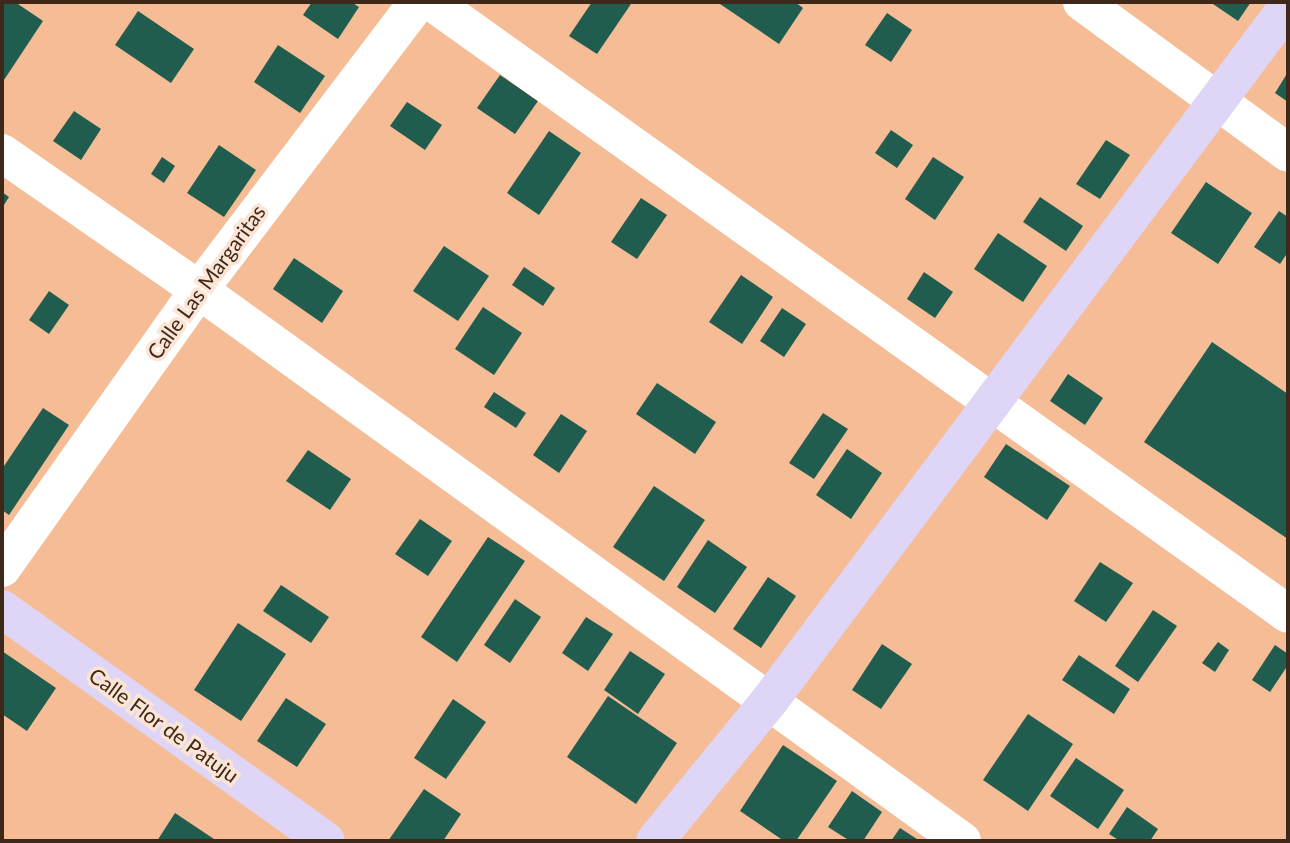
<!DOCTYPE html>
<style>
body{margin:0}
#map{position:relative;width:1290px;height:843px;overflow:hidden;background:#f5bc95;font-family:Lato,sans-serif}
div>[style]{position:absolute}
.building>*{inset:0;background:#215d4f}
.street>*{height:38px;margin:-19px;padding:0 19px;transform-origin:19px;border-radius:19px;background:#fff}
.secondary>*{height:38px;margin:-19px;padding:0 19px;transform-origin:19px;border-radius:19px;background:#dfd5f7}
span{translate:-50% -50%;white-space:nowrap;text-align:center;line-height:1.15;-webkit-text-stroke:7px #fde5d6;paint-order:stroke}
.street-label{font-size:21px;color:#3e2819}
.frame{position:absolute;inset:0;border:4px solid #3e2819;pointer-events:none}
</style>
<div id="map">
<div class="building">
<div style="clip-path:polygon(2px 2px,15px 2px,43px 21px,2px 83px)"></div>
<div style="clip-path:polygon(312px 2px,351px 2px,359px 7px,338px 39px,303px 15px)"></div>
<div style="clip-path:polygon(592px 2px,631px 4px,597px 54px,569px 36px)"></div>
<div style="clip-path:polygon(722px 2px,795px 2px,803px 8px,779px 44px,720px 4px)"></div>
<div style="clip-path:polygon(1210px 2px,1251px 2px,1238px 21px)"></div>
<div style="clip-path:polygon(138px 11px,194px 49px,171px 83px,115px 45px)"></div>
<div style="clip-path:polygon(887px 13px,912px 30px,891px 62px,865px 45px)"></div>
<div style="clip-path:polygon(278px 45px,325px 76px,300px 113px,254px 82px)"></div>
<div style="clip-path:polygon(1288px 72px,1288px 102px,1275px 93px)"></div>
<div style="clip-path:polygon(500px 75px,538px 101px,515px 134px,477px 108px)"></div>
<div style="clip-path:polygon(407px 102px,442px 125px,425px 150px,390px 126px)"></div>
<div style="clip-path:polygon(74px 111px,101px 129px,81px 160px,53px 141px)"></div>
<div style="clip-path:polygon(891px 130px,913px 145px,897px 168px,875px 153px)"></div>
<div style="clip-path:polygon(549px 131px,581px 153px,539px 215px,507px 193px)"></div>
<div style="clip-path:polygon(1106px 140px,1130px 155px,1100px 199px,1076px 184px)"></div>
<div style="clip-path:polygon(219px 145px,256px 170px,224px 217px,187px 193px)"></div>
<div style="clip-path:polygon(162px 157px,175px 166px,164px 183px,151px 174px)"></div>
<div style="clip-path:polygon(933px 157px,964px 177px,935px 220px,905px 199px)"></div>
<div style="clip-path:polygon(1206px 182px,1252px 213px,1218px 264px,1171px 233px)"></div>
<div style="clip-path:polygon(2px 192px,9px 197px,2px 208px)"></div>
<div style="clip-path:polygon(1040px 197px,1083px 226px,1066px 251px,1023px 222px)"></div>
<div style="clip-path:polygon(641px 198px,667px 215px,637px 259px,611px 242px)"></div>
<div style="clip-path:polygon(1279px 211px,1288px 217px,1288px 252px,1280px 264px,1254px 247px)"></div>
<div style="clip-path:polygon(998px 233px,1047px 266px,1023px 302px,974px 269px)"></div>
<div style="clip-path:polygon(444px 246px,489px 276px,458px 321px,413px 291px)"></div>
<div style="clip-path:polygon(294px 258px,343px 291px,322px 323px,273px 289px)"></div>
<div style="clip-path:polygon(524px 267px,555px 288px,543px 306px,512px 285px)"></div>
<div style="clip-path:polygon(924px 272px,953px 292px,935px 318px,907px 299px)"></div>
<div style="clip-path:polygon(741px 275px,773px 297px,742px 344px,709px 322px)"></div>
<div style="clip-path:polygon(49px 291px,69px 305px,49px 334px,29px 320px)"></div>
<div style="clip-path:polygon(483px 307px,522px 333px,494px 375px,455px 349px)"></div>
<div style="clip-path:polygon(782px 308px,806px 324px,784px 357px,760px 341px)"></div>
<div style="clip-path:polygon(1212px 342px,1288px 394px,1288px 539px,1144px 442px)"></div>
<div style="clip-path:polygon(1068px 374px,1103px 398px,1085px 425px,1050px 401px)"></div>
<div style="clip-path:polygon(657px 383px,716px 422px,695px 454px,636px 414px)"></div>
<div style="clip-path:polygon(494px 392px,526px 413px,516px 428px,484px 407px)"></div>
<div style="clip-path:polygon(43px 408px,69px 425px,9px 515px,2px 510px,2px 469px)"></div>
<div style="clip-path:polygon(823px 413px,848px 429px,814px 479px,789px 463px)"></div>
<div style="clip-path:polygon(561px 414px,587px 431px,559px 473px,533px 455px)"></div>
<div style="clip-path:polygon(1006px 444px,1070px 486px,1047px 520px,984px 477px)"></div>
<div style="clip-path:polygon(847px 449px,882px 473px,851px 519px,816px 495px)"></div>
<div style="clip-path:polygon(308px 450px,351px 479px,330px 510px,286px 481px)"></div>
<div style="clip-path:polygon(654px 486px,705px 520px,664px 581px,613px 547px)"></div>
<div style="clip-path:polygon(420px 519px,452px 541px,428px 576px,395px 554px)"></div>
<div style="clip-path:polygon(488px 537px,525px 561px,457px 662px,421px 637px)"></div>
<div style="clip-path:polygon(708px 540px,747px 567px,715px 613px,677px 587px)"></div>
<div style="clip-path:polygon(1100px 562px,1133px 583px,1106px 622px,1074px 601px)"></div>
<div style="clip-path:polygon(768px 577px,796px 596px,761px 648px,733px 629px)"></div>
<div style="clip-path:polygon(281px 585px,329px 617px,311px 643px,263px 611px)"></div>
<div style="clip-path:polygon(515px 599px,541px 617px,510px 663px,484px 645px)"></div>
<div style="clip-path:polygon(1153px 610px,1177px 626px,1138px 682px,1115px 666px)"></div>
<div style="clip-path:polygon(586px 617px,613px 634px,588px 671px,562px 653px)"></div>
<div style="clip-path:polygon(238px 623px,286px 654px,241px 721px,194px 690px)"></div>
<div style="clip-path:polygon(1218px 642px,1229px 650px,1215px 672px,1202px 663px)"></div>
<div style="clip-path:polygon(882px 644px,912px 664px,881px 709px,852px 690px)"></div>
<div style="clip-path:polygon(1275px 645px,1288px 654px,1288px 665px,1270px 692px,1252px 680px)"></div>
<div style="clip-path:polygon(2px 651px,56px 688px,27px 731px,2px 714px)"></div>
<div style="clip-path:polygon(630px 651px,665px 674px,638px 714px,604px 690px)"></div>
<div style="clip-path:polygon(1079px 655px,1130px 689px,1114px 714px,1062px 680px)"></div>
<div style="clip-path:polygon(608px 696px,677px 743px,636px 804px,567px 757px)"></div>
<div style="clip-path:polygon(286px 698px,326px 724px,297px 767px,257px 741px)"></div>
<div style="clip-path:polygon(453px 699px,486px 722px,446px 779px,414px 758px)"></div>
<div style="clip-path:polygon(1028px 714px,1073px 744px,1028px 811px,983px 780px)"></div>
<div style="clip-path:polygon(783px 745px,837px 781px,796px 841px,784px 841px,740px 811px)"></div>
<div style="clip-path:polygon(1076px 758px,1124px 790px,1098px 829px,1050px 796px)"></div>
<div style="clip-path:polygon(424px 789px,461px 814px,443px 841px,388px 841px)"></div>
<div style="clip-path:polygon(852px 791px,882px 812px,863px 841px,850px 841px,828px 827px)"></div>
<div style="clip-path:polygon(1127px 807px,1158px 829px,1150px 841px,1120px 841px,1109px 834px)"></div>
<div style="clip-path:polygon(175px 813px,217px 841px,157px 841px)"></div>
<div style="clip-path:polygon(900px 828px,920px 841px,891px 841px)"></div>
</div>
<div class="street">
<div style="left:432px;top:2px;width:1052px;rotate:35.56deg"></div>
<div style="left:1082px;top:2px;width:255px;rotate:36.2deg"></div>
<div style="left:2px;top:153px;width:240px;rotate:34.8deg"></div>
<div style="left:199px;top:290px;width:941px;rotate:35.83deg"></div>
<div style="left:2px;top:568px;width:341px;rotate:-54.7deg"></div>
<div style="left:199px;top:290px;width:362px;rotate:-52.8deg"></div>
</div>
<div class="secondary">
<div style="left:2px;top:609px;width:398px;rotate:35.6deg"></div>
<div style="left:655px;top:841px;width:182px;rotate:-50.8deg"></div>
<div style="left:770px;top:700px;width:866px;rotate:-53.26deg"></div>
</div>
<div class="street-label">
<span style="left:206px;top:282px;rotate:-54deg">Calle Las Margaritas</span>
<span style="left:164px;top:725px;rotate:36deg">Calle Flor de Patuju</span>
</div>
<div class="frame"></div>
</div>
